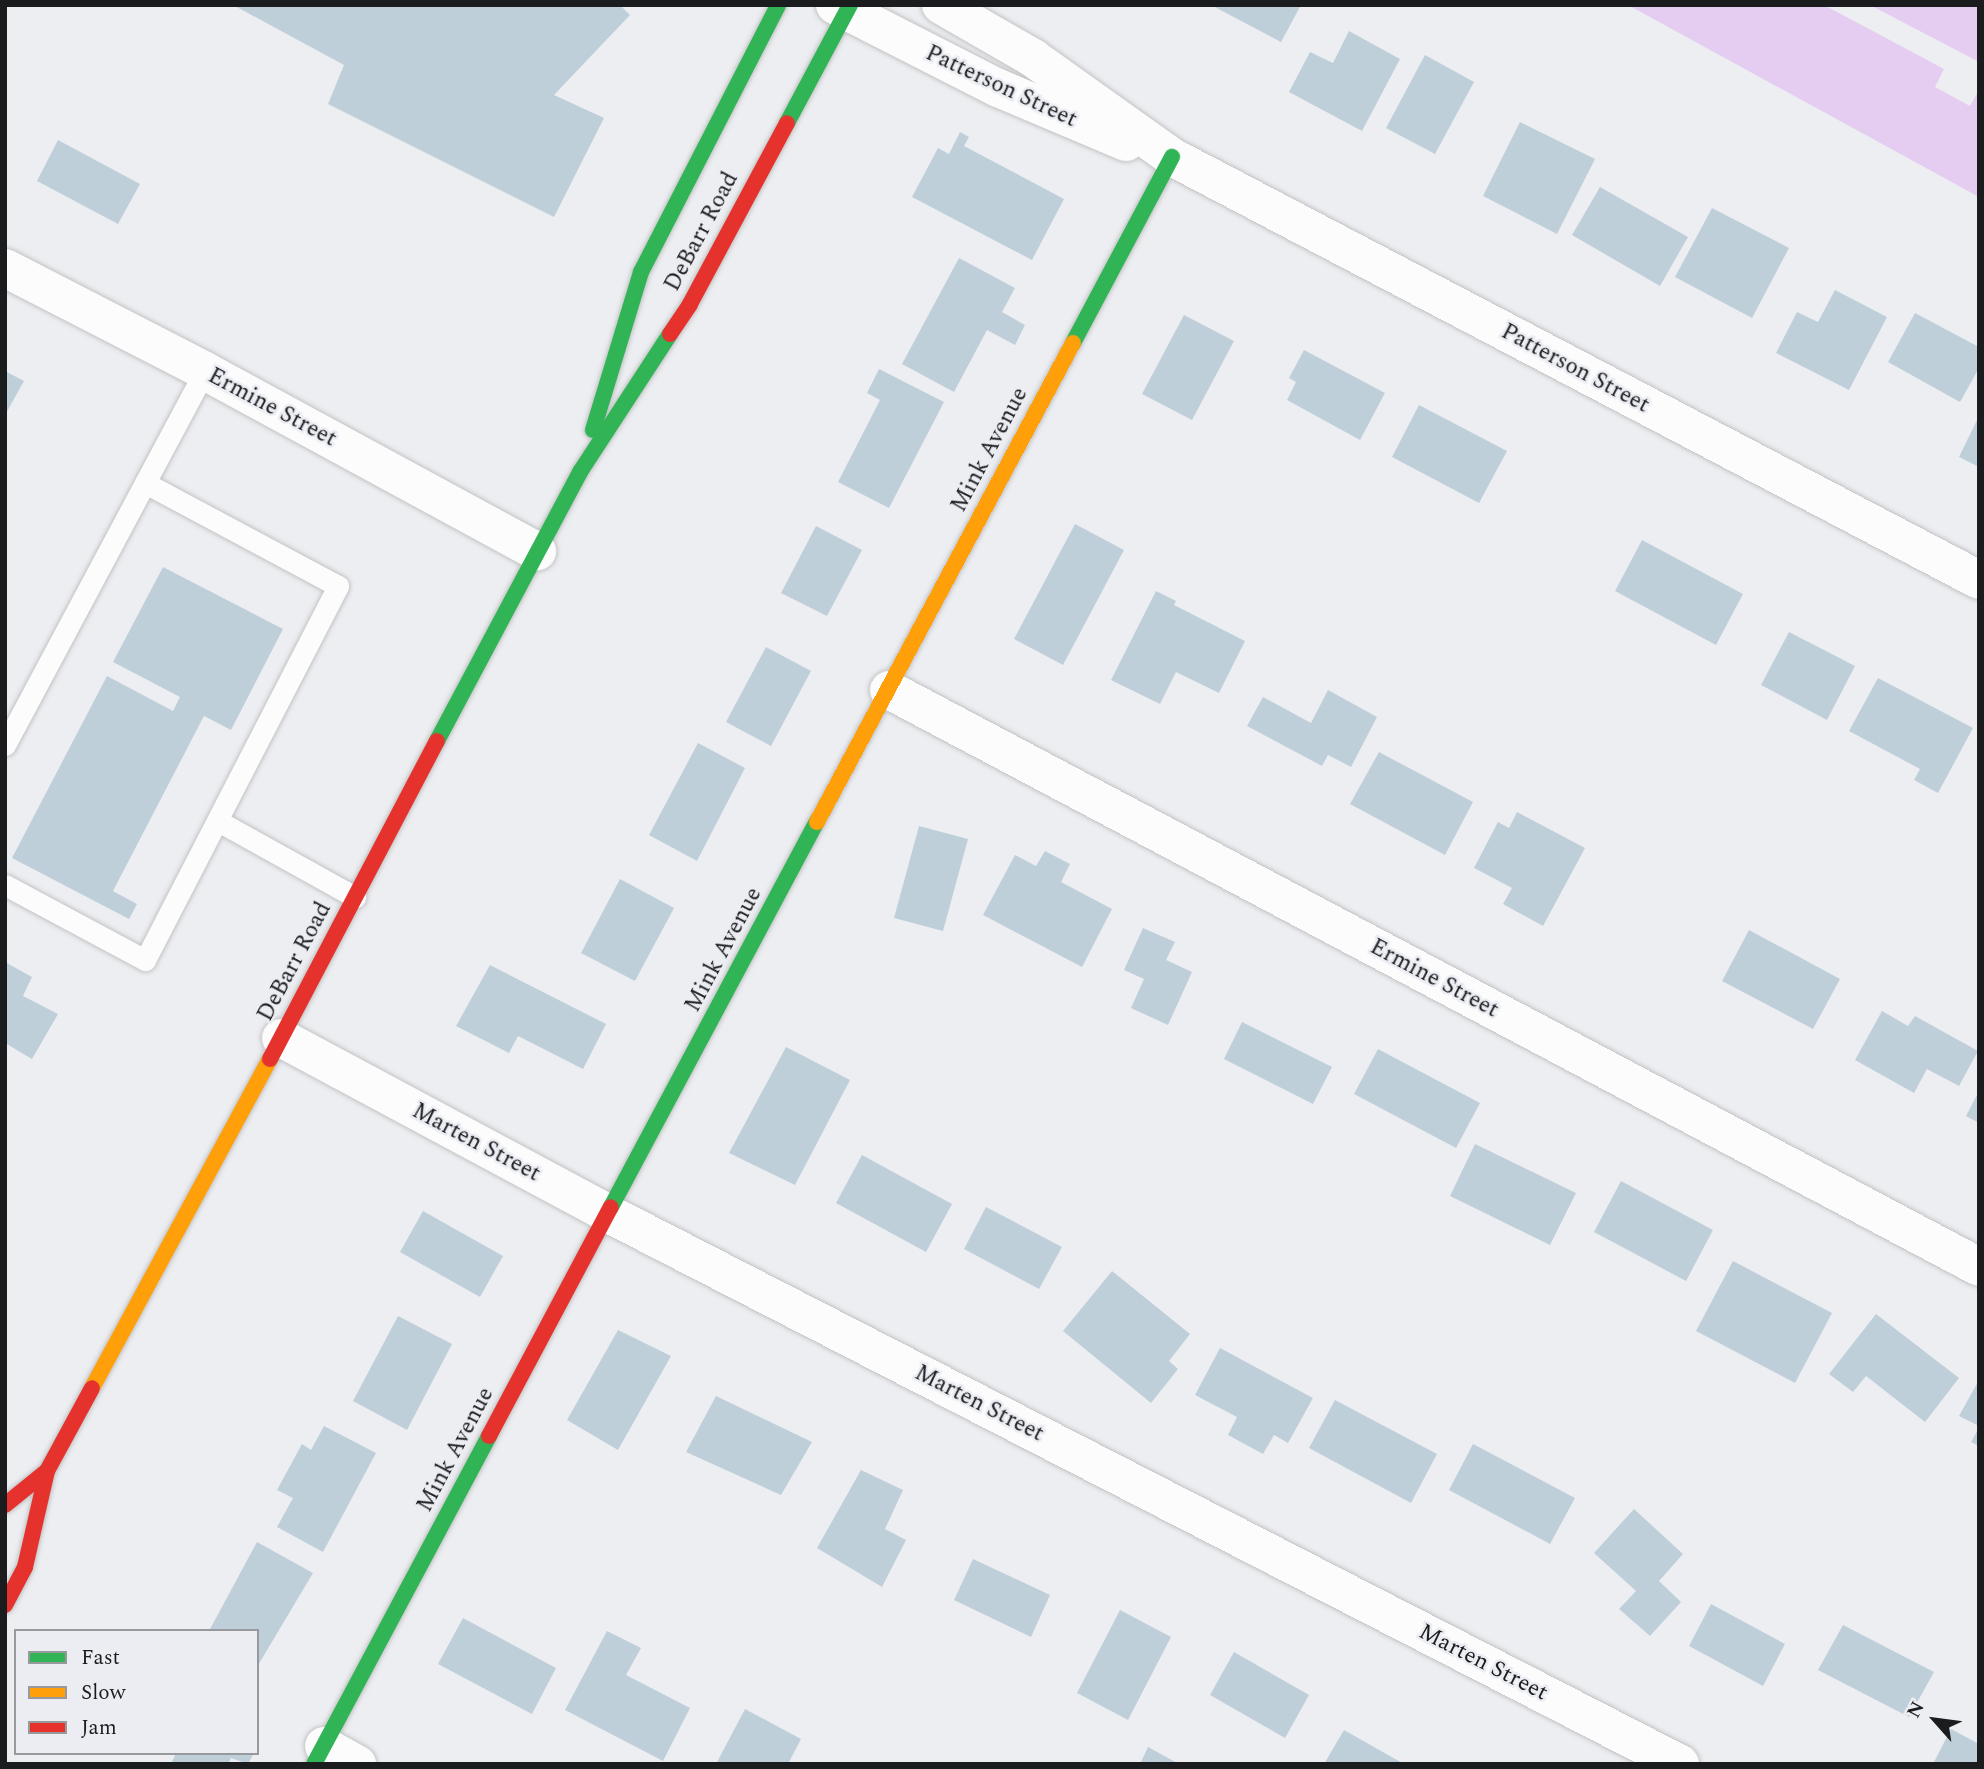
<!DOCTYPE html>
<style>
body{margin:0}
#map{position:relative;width:1984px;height:1769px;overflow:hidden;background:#edeef1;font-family:Spectral,serif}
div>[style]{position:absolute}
.green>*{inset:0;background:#e4cdf1}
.building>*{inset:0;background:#bfcfda}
.roads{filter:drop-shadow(0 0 2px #c2c3c5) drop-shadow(0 0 2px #c2c3c5)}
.lane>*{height:21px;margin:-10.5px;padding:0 10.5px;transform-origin:10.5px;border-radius:10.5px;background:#fcfcfd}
.street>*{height:38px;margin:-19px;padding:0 19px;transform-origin:19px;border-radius:19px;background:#fcfcfd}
.fast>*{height:16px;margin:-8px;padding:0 8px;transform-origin:8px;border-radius:8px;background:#30b455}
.slow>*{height:16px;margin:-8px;padding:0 8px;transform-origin:8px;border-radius:8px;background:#ff9f0a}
.jam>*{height:16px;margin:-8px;padding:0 8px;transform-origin:8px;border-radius:8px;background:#e5322d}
span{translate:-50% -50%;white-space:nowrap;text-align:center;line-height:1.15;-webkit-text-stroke:5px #ebedf3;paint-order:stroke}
.street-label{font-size:23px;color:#1b1c1d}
.frame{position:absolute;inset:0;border:7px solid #1b1c1d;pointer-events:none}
.legend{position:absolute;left:14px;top:1629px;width:245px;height:126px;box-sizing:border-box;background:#ebedf3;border:2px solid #98999d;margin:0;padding:9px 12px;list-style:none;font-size:21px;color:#1b1c1d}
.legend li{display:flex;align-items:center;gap:14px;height:35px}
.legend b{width:35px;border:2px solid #98999d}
.north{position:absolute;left:1900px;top:1685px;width:70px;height:70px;-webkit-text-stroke:5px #ebedf3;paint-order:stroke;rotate:298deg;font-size:19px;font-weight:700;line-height:28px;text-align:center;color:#1b1c1d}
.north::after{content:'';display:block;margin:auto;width:24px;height:32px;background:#1b1c1d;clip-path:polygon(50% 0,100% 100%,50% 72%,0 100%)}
</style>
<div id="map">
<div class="green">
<div style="clip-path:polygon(1628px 5px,1824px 5px,1944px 69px,1935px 87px,1970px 106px,1979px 90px,1979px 197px)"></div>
<div style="clip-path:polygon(1870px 5px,1979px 5px,1979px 62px)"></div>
</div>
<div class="building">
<div style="clip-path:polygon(233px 5px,620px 5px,630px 15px,554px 95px,604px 118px,554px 217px,328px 104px,344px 65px)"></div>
<div style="clip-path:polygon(1211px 5px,1301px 5px,1281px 42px)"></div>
<div style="clip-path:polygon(1349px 31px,1400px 59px,1362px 131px,1289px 92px,1310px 52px,1333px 63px)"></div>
<div style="clip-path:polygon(1425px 55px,1474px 82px,1435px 154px,1386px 128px)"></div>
<div style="clip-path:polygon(1520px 122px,1595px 159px,1557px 234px,1483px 196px)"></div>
<div style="clip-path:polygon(960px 132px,969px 137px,964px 146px,1064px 199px,1032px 260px,912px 197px,938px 148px,949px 154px)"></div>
<div style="clip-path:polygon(58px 140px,140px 184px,118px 224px,37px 181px)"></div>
<div style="clip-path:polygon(1600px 187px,1688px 237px,1660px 286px,1572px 235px)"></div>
<div style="clip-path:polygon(1712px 208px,1789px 248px,1752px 318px,1675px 277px)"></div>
<div style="clip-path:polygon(959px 258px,1015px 288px,1002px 312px,1025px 325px,1015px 345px,987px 330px,954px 392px,902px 364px)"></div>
<div style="clip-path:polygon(1835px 290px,1887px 317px,1849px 390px,1776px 353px,1797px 312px,1818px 322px)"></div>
<div style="clip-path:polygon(1915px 313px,1979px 347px,1979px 368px,1960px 402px,1888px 362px)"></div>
<div style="clip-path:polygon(1184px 315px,1234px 341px,1192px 420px,1142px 394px)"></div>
<div style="clip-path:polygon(1304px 350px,1385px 393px,1360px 440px,1287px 400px,1296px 382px,1289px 378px)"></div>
<div style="clip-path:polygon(879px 369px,944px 402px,889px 508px,838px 482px,880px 400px,867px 393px)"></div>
<div style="clip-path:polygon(5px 371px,24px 381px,5px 415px)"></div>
<div style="clip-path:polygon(1419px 405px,1507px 451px,1479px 503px,1392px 457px)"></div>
<div style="clip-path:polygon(1979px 416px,1979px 467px,1959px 457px)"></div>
<div style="clip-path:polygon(1075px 524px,1124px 550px,1063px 665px,1014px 639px)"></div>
<div style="clip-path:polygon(816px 526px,862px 550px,827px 616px,781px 593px)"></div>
<div style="clip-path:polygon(1642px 540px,1743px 594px,1716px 645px,1615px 591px)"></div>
<div style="clip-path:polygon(163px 567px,283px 629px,231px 730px,204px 716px,113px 891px,137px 904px,129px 919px,12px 858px,107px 676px,173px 711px,180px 697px,113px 662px)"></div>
<div style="clip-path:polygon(1156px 591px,1176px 601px,1174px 605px,1245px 641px,1219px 693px,1176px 672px,1160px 704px,1111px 680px)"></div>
<div style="clip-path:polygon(1789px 632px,1855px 666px,1827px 720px,1761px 685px)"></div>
<div style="clip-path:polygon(766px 647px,811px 671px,771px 746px,726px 722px)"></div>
<div style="clip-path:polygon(1878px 678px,1973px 728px,1938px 793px,1914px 780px,1920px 769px,1849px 731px)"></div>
<div style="clip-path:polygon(1328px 690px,1377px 717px,1351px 767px,1328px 755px,1322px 766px,1247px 726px,1263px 697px,1311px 723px)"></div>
<div style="clip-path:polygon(698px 743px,745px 768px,697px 861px,649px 835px)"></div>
<div style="clip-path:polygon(1379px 752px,1473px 802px,1445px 855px,1350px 804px)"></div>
<div style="clip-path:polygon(1517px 812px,1585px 848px,1543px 926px,1503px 904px,1512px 888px,1474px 868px,1498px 822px,1509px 828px)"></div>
<div style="clip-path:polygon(919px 826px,968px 839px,943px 931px,894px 918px)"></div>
<div style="clip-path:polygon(1045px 851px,1070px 864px,1061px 882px,1112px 909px,1082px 967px,983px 915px,1015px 855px,1036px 866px)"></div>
<div style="clip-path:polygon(620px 879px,674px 908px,635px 981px,581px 953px)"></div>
<div style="clip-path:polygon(1143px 928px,1175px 942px,1166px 960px,1192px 972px,1168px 1025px,1131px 1008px,1144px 979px,1124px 970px)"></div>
<div style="clip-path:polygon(1749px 930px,1840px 979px,1813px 1029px,1722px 981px)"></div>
<div style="clip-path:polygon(5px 962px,32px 977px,23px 996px,58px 1014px,32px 1059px,5px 1043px)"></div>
<div style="clip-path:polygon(490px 965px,606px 1024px,583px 1069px,518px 1036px,509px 1053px,456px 1026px)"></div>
<div style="clip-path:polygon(1882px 1011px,1908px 1026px,1915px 1016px,1978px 1051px,1959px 1086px,1927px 1069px,1914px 1093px,1855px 1060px)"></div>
<div style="clip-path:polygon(1242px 1022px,1332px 1067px,1313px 1104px,1224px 1059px)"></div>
<div style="clip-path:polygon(786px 1047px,850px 1080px,795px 1185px,729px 1153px)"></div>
<div style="clip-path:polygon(1378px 1049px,1480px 1103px,1456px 1148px,1354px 1094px)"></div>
<div style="clip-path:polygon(1979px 1091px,1979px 1123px,1966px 1116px)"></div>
<div style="clip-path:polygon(1475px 1144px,1576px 1193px,1550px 1245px,1450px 1196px)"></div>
<div style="clip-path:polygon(862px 1155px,952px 1204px,926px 1252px,836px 1203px)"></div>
<div style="clip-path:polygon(1621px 1181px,1713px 1230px,1686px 1281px,1594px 1232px)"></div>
<div style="clip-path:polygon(986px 1207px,1062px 1247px,1039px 1289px,964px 1249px)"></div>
<div style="clip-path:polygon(423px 1211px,503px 1256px,480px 1297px,400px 1252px)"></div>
<div style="clip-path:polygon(1733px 1261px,1832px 1313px,1795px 1383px,1696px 1331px)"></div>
<div style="clip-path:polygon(1112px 1271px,1190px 1334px,1169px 1361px,1178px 1369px,1151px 1403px,1063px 1331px)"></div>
<div style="clip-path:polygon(1876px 1314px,1959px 1378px,1925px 1422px,1866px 1376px,1853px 1392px,1829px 1374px)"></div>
<div style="clip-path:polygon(398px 1316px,452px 1344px,407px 1430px,353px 1401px)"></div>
<div style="clip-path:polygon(618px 1330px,671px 1356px,618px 1450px,567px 1420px)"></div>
<div style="clip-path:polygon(1220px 1348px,1313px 1398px,1288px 1443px,1274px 1435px,1263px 1454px,1228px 1435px,1237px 1417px,1195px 1395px)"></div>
<div style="clip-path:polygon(1979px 1380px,1979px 1426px,1959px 1416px)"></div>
<div style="clip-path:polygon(716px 1396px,812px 1442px,781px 1495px,686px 1452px)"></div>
<div style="clip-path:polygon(1335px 1400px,1437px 1454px,1411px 1503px,1309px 1448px)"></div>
<div style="clip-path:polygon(324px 1426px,376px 1453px,323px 1552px,277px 1527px,293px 1498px,277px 1490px,302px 1444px,311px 1450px)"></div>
<div style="clip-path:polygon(1979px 1428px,1979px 1446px,1971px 1442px)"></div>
<div style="clip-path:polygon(1473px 1444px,1575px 1498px,1550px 1544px,1449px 1490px)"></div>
<div style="clip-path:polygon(861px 1470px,903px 1490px,885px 1529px,906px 1540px,882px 1587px,817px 1548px)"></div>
<div style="clip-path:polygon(1634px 1509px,1683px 1554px,1659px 1581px,1681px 1602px,1650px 1636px,1619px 1609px,1636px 1591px,1594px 1553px)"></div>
<div style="clip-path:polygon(257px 1542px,313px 1573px,257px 1667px,257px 1631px,209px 1631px)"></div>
<div style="clip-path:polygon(973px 1559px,1050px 1595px,1031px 1637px,954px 1600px)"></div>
<div style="clip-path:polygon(1711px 1604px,1785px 1644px,1763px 1686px,1689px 1646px)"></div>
<div style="clip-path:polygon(1120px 1610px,1171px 1637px,1128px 1720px,1077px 1693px)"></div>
<div style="clip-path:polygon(463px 1618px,556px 1668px,532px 1714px,438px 1664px)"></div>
<div style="clip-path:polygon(1843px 1625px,1934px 1672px,1909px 1717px,1818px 1670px)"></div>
<div style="clip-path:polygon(607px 1631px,641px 1648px,626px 1675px,690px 1708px,663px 1761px,565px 1710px)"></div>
<div style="clip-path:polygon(1234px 1652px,1309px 1695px,1285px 1738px,1210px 1695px)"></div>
<div style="clip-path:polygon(745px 1709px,801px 1739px,788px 1764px,716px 1764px)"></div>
<div style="clip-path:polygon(1951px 1729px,1979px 1744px,1979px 1764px,1933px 1764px)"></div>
<div style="clip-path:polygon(1344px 1730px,1404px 1764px,1324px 1764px)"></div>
<div style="clip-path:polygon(1148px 1747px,1179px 1764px,1140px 1764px)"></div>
<div style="clip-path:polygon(176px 1753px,254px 1753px,248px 1764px,231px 1758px,228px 1764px,171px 1764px)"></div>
</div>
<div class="roads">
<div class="lane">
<div style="left:5px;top:745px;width:424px;rotate:-61.9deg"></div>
<div style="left:218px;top:821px;width:157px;rotate:29deg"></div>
<div style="left:5px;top:885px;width:159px;rotate:28.2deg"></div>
<div style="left:145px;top:960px;width:421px;rotate:-62.7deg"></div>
<div style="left:338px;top:586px;width:219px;rotate:-151.9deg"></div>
</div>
<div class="street">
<div style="left:835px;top:5px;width:183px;rotate:27deg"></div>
<div style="left:998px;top:88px;width:139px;rotate:22.9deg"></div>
<div style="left:941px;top:5px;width:106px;rotate:29.9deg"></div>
<div style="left:1033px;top:58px;width:171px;rotate:35.5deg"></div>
<div style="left:1172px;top:157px;width:911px;rotate:27.66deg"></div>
<div style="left:5px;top:268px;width:225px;rotate:27.2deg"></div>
<div style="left:205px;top:371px;width:378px;rotate:28.5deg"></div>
<div style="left:889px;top:690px;width:1233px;rotate:27.89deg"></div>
<div style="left:281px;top:1038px;width:372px;rotate:28.2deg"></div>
<div style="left:609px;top:1214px;width:1204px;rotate:27.18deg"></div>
<div style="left:324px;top:1746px;width:38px;rotate:29deg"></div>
</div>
<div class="fast">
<div style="left:787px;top:123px;width:134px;rotate:-61.9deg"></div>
<div style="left:1073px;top:343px;width:211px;rotate:-62deg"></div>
<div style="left:593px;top:430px;width:165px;rotate:-73.1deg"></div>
<div style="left:641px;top:272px;width:300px;rotate:-62.8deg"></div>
<div style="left:437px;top:741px;width:305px;rotate:-62deg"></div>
<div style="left:580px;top:472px;width:165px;rotate:-56.9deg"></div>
<div style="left:611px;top:1207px;width:437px;rotate:-61.9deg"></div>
<div style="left:314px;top:1764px;width:372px;rotate:-61.9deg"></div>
</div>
<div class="slow">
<div style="left:817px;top:822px;width:543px;rotate:-61.88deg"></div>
<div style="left:92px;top:1388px;width:374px;rotate:-61.6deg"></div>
</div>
<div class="jam">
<div style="left:670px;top:334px;width:36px;rotate:-56deg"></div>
<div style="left:690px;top:304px;width:205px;rotate:-61.8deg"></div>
<div style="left:270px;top:1059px;width:359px;rotate:-62.3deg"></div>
<div style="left:489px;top:1436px;width:259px;rotate:-62deg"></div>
<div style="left:5px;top:1505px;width:54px;rotate:-39deg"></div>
<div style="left:5px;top:1605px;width:43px;rotate:-62.2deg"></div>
<div style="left:25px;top:1567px;width:98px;rotate:-77.1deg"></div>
<div style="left:47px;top:1471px;width:94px;rotate:-61.5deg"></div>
</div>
</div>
<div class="street-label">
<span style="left:1001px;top:87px;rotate:25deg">Patterson Street</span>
<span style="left:702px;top:232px;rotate:-62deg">DeBarr Road</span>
<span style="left:1575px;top:369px;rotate:28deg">Patterson Street</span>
<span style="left:272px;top:408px;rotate:28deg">Ermine Street</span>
<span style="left:990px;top:450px;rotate:-62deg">Mink Avenue</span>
<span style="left:724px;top:950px;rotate:-62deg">Mink Avenue</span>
<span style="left:295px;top:962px;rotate:-62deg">DeBarr Road</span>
<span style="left:1434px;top:979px;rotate:28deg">Ermine Street</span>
<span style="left:476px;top:1143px;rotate:28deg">Marten Street</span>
<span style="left:979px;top:1404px;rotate:27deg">Marten Street</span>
<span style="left:456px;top:1450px;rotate:-62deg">Mink Avenue</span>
<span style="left:1483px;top:1663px;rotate:27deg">Marten Street</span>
</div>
<div class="frame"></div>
<ul class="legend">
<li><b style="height:9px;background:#30b455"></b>Fast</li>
<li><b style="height:9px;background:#ff9f0a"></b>Slow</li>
<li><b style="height:9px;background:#e5322d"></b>Jam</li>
</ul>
<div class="north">N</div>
</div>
